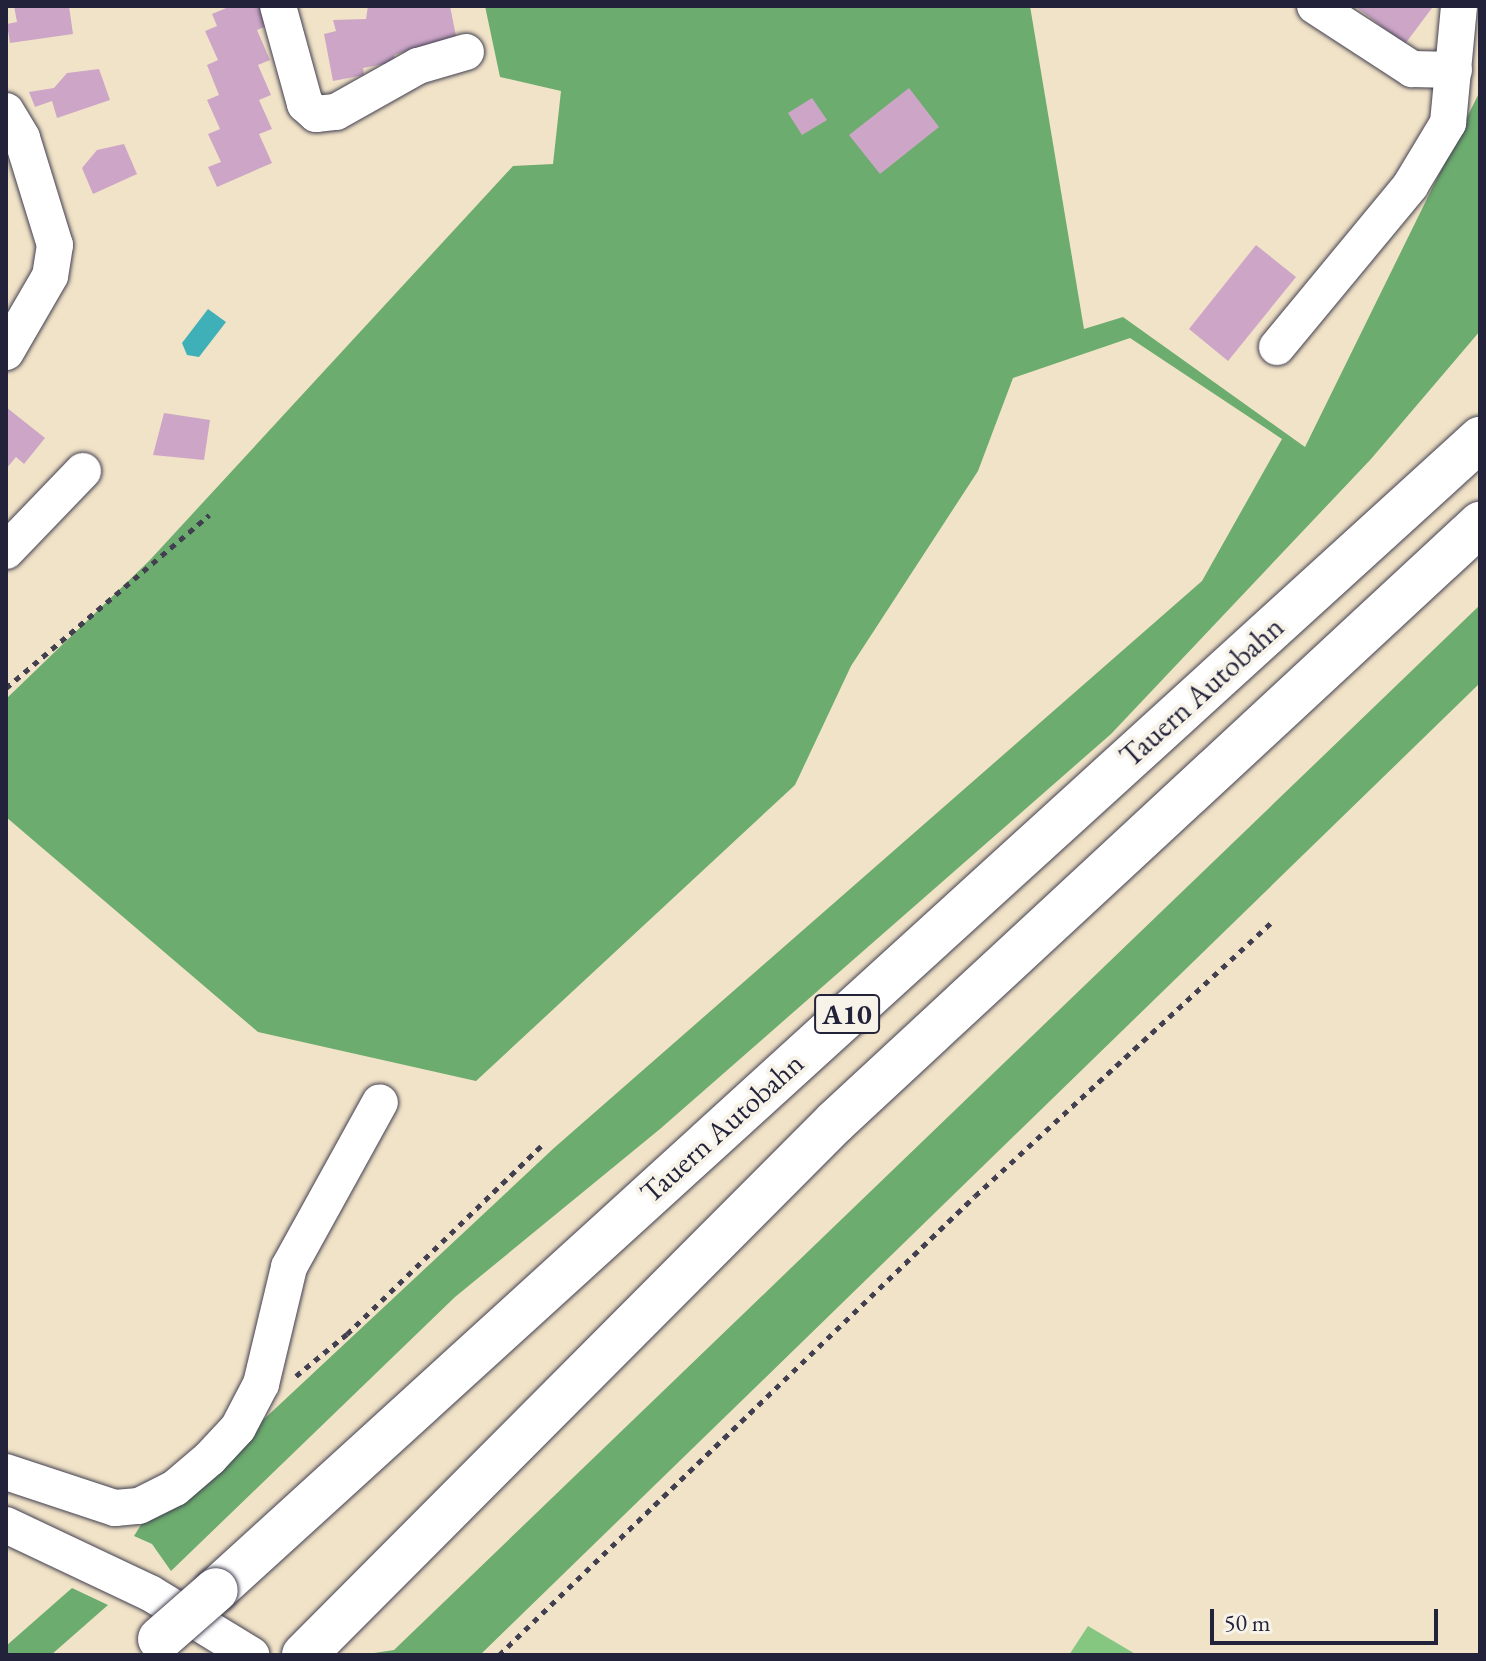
<!DOCTYPE html>
<style>
body{margin:0}
#map{position:relative;width:1486px;height:1661px;overflow:hidden;background:#f1e3c7;font-family:"EB Garamond",serif}
div>[style]{position:absolute}
.green>*{inset:0;background:#85c780}
.forest>*{inset:0;background:#6cac6e}
.water>*{inset:0;background:#3fb0b7}
.building>*{inset:0;background:#cda6c7}
.path>*{height:5px;margin-top:-2.5px;transform-origin:0;background:repeating-linear-gradient(90deg,#413f50 0 6px,transparent 0 12px)}
.roads{filter:drop-shadow(0 0 2px #413f50) drop-shadow(0 0 2px #413f50)}
.minor>*{height:36px;margin:-18px;padding:0 18px;transform-origin:18px;border-radius:18px;background:#fff}
.highway>*{height:44px;margin:-22px;padding:0 22px;transform-origin:22px;border-radius:22px;background:#fff}
.bridges{filter:drop-shadow(0 0 2px #413f50) drop-shadow(0 0 2px #413f50)}
.highway-bridge>*{height:44px;margin:-22px;padding:0 22px;transform-origin:22px;border-radius:22px;background:#fff}
span{translate:-50% -50%;white-space:nowrap;text-align:center;line-height:1.15;-webkit-text-stroke:8px #f7f3e8;paint-order:stroke}
.shield-label span{padding:2px 6px;background:#f7f3e8;border:2px solid;border-radius:6px;-webkit-text-stroke-width:0}
.shield-label{font-size:28px;color:#22223b;font-weight:700}
.street-label{font-size:30px;color:#22223b}
.frame{position:absolute;inset:0;border:8px solid #22223b;pointer-events:none}
.scale{position:absolute;left:1210px;top:1609px;width:228px;height:36px;box-sizing:border-box;border:4px solid #22223b;border-top:0;padding-left:10px;font-size:24px;line-height:28px;white-space:nowrap;color:#22223b;-webkit-text-stroke:6px #f7f3e8;paint-order:stroke}
</style>
<div id="map">
<div class="green">
<div style="clip-path:polygon(1088px 1626px,1137px 1655px,1069px 1655px)"></div>
</div>
<div class="forest">
<div style="clip-path:polygon(485px 6px,1030px 6px,1084px 329px,1123px 317px,1305px 447px,1480px 91px,1480px 331px,1371px 459px,1111px 734px,660px 1129px,455px 1297px,171px 1571px,152px 1544px,134px 1536px,147px 1515px,168px 1509px,554px 1148px,1202px 581px,1282px 439px,1130px 338px,1013px 378px,978px 471px,851px 666px,795px 785px,476px 1081px,258px 1032px,6px 817px,6px 699px,149px 561px,513px 166px,553px 164px,561px 91px,500px 77px)"></div>
<div style="clip-path:polygon(1480px 605px,1480px 683px,480px 1655px,361px 1655px,394px 1650px)"></div>
<div style="clip-path:polygon(72px 1588px,108px 1605px,51px 1655px,6px 1655px,6px 1646px)"></div>
</div>
<div class="water">
<div style="clip-path:polygon(208px 309px,226px 322px,199px 357px,187px 355px,182px 343px)"></div>
</div>
<div class="building">
<div style="clip-path:polygon(14px 6px,69px 6px,73px 34px,10px 43px,7px 24px,17px 22px)"></div>
<div style="clip-path:polygon(231px 6px,261px 6px,269px 25px,257px 30px,270px 60px,258px 65px,271px 95px,259px 100px,272px 129px,259px 134px,272px 163px,217px 187px,208px 167px,221px 162px,208px 134px,220px 129px,207px 100px,219px 95px,207px 65px,218px 60px,205px 31px,217px 26px,212px 14px)"></div>
<div style="clip-path:polygon(368px 6px,450px 6px,456px 36px,394px 55px,395px 62px,363px 68px,364px 75px,333px 81px,324px 34px,336px 31px,333px 20px,366px 19px)"></div>
<div style="clip-path:polygon(1355px 6px,1429px 6px,1432px 8px,1405px 44px)"></div>
<div style="clip-path:polygon(99px 69px,110px 100px,57px 118px,52px 101px,35px 107px,29px 92px,54px 88px,67px 73px)"></div>
<div style="clip-path:polygon(909px 88px,939px 127px,880px 174px,849px 135px)"></div>
<div style="clip-path:polygon(812px 98px,827px 120px,802px 135px,788px 113px)"></div>
<div style="clip-path:polygon(124px 144px,137px 174px,93px 194px,82px 168px,97px 150px)"></div>
<div style="clip-path:polygon(1256px 245px,1296px 277px,1228px 361px,1189px 329px)"></div>
<div style="clip-path:polygon(6px 407px,45px 438px,24px 464px,16px 457px,6px 469px)"></div>
<div style="clip-path:polygon(164px 413px,210px 420px,204px 460px,153px 455px)"></div>
</div>
<div class="path">
<div style="left:6px;top:688px;width:267px;rotate:-40.4deg"></div>
<div style="left:296px;top:1376px;width:66px;rotate:-39.5deg"></div>
<div style="left:347px;top:1334px;width:272px;rotate:-44.1deg"></div>
<div style="left:499px;top:1655px;width:661px;rotate:-43.96deg"></div>
<div style="left:975px;top:1196px;width:403px;rotate:-42.7deg"></div>
</div>
<div class="roads">
<div class="minor">
<div style="left:278px;top:6px;width:102px;rotate:74.6deg"></div>
<div style="left:305px;top:104px;width:15px;rotate:42deg"></div>
<div style="left:316px;top:114px;width:20px;rotate:-6deg"></div>
<div style="left:336px;top:112px;width:94px;rotate:-29.3deg"></div>
<div style="left:418px;top:66px;width:50px;rotate:-16.3deg"></div>
<div style="left:1315px;top:6px;width:116px;rotate:33deg"></div>
<div style="left:1412px;top:69px;width:42px;rotate:1.4deg"></div>
<div style="left:6px;top:111px;width:31px;rotate:59deg"></div>
<div style="left:22px;top:138px;width:112px;rotate:72.9deg"></div>
<div style="left:55px;top:245px;width:31px;rotate:99deg"></div>
<div style="left:50px;top:276px;width:88px;rotate:120.1deg"></div>
<div style="left:1277px;top:347px;width:209px;rotate:-50.4deg"></div>
<div style="left:1410px;top:186px;width:74px;rotate:-58.9deg"></div>
<div style="left:1448px;top:123px;width:118px;rotate:-84.6deg"></div>
<div style="left:6px;top:551px;width:111px;rotate:-46.1deg"></div>
<div style="left:6px;top:1472px;width:115px;rotate:18.3deg"></div>
<div style="left:115px;top:1508px;width:24px;rotate:-5deg"></div>
<div style="left:139px;top:1506px;width:40px;rotate:-26.6deg"></div>
<div style="left:175px;top:1488px;width:46px;rotate:-40.6deg"></div>
<div style="left:210px;top:1458px;width:41px;rotate:-47deg"></div>
<div style="left:238px;top:1428px;width:50px;rotate:-62.4deg"></div>
<div style="left:261px;top:1384px;width:120px;rotate:-76.5deg"></div>
<div style="left:289px;top:1267px;width:188px;rotate:-61.1deg"></div>
<div style="left:6px;top:1525px;width:159px;rotate:25.3deg"></div>
<div style="left:150px;top:1593px;width:119px;rotate:31.5deg"></div>
</div>
<div class="highway">
<div style="left:216px;top:1590px;width:1710px;rotate:-42.32deg"></div>
<div style="left:304px;top:1655px;width:752px;rotate:-45.11deg"></div>
<div style="left:835px;top:1122px;width:880px;rotate:-42.83deg"></div>
</div>
</div>
<div class="bridges">
<div class="highway-bridge">
<div style="left:160px;top:1639px;width:74px;rotate:-41.2deg"></div>
</div>
</div>
<div class="shield-label">
<span style="left:847px;top:1014px">A10</span>
</div>
<div class="street-label">
<span style="left:1202px;top:692px;rotate:-42deg">Tauern Autobahn</span>
<span style="left:722px;top:1128px;rotate:-42deg">Tauern Autobahn</span>
</div>
<div class="frame"></div>
<div class="scale">50 m</div>
</div>
